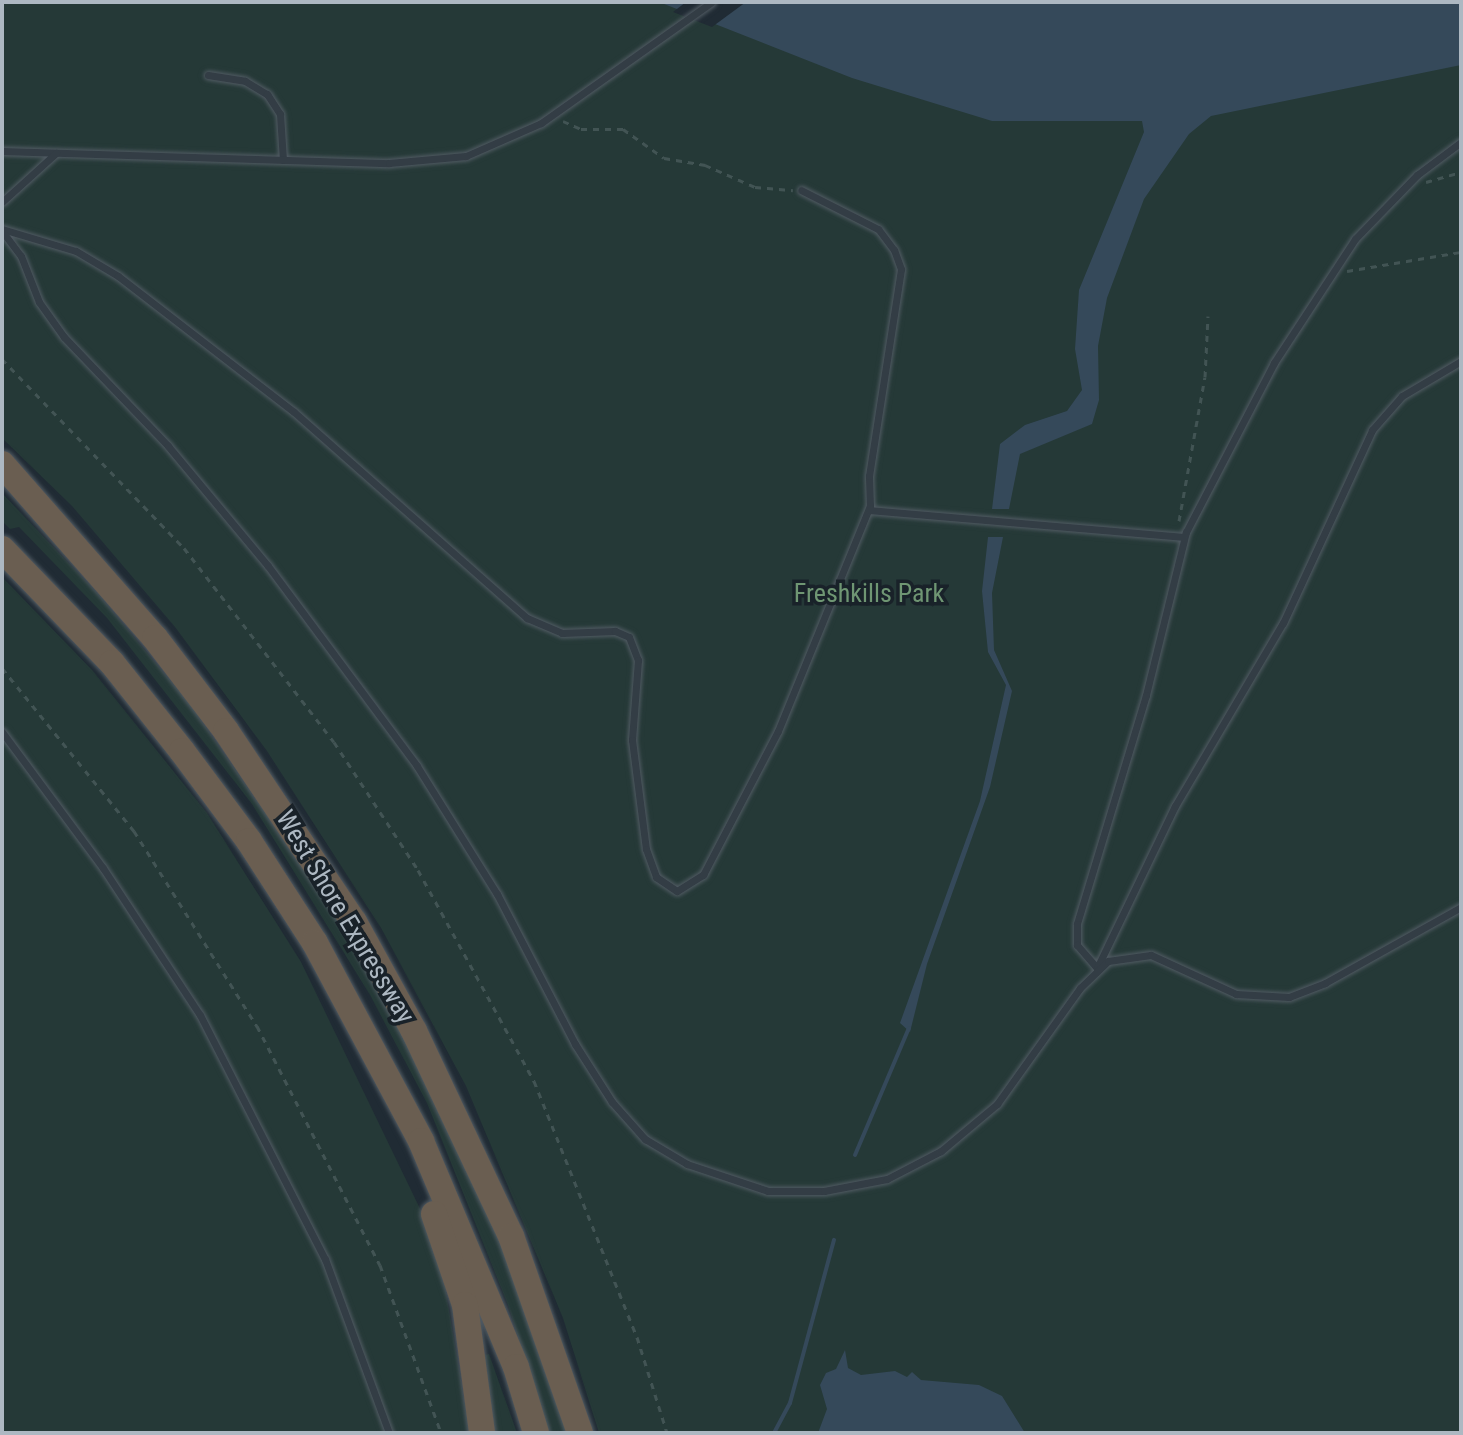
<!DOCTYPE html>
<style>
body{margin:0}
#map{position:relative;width:1463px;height:1435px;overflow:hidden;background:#202b34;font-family:"Roboto Condensed",sans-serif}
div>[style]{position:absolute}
.green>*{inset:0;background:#253937}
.water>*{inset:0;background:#35495a}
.pier>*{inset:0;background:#202b34}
.stream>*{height:4px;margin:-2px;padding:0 2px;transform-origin:2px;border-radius:2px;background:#35495a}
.path>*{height:3px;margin-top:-1.5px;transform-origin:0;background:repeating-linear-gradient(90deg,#425454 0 6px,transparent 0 12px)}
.roads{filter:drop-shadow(0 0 2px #515b63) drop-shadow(0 0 2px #515b63)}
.lane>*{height:7px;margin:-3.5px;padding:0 3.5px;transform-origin:3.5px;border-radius:3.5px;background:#333d45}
.highway>*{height:26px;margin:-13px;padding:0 13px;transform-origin:13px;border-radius:13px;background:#6a5e51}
span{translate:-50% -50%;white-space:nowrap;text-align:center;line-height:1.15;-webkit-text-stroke:7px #192229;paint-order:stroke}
.park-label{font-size:26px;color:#6f9673}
.street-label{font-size:26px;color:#adb8c2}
.frame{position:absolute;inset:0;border:4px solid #adb8c2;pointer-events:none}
</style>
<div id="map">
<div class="green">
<div style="clip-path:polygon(2px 2px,1461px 2px,1461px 1433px,599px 1433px,563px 1318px,466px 1086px,381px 928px,267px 751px,175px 627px,72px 506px,2px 438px)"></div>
<div style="clip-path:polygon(2px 493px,97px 593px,188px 702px,345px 928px,406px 1037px,510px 1264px,567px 1433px,548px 1433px,508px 1305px,427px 1103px,370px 995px,252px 804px,107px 618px,19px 527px,10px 529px,2px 521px)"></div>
<div style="clip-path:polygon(2px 577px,92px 670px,207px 813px,301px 962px,438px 1246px,470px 1433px,2px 1433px)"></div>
<div style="clip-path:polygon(489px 1354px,517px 1433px,488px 1433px,481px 1356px)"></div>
</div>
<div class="water">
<div style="clip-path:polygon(659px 2px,1461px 2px,1461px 65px,1211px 116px,1189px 134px,1144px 199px,1107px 298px,1098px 346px,1099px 400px,1092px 424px,1020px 454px,1009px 509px,992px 509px,1000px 444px,1025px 425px,1067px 411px,1082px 390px,1075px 349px,1079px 290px,1144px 132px,1142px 121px,992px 121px,852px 78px)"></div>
<div style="clip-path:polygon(988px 537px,1003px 537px,992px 593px,994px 650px,1012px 691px,990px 787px,927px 964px,910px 1032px,900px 1023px,980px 801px,1006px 685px,988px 652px,982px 591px)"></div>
<div style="clip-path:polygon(845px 1350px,848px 1368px,861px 1375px,895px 1371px,907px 1377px,912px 1372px,921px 1380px,979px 1385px,1002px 1396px,1025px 1433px,818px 1433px,827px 1409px,820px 1385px,826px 1373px,836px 1369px)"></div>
</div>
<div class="pier">
<div style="clip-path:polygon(686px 2px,746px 2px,712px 27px,673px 12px)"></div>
</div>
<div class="stream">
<div style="left:855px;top:1155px;width:138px;rotate:-67deg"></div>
<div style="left:774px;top:1433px;width:34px;rotate:-62deg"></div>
<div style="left:790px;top:1403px;width:169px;rotate:-74.9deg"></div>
</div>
<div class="path">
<div style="left:563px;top:121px;width:20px;rotate:24deg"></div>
<div style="left:581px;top:129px;width:42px"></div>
<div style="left:623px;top:129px;width:50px;rotate:35.3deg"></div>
<div style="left:664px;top:158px;width:42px;rotate:9.7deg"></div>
<div style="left:705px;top:165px;width:55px;rotate:23.7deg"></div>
<div style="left:755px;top:187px;width:38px;rotate:5deg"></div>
<div style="left:1426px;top:182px;width:36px;rotate:-16deg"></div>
<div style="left:1347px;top:271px;width:116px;rotate:-9.5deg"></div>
<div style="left:2px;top:359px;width:262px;rotate:46.1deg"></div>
<div style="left:184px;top:548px;width:245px;rotate:52.3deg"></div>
<div style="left:334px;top:742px;width:153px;rotate:56.7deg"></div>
<div style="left:418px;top:870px;width:241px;rotate:61.2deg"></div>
<div style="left:534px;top:1081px;width:276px;rotate:68.1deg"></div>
<div style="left:637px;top:1337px;width:101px;rotate:72.6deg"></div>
<div style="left:1179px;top:521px;width:146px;rotate:-79.8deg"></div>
<div style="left:1205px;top:377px;width:61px;rotate:-87.2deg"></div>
<div style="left:2px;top:668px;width:210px;rotate:51deg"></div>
<div style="left:134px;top:831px;width:231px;rotate:57.8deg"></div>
<div style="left:257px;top:1026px;width:269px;rotate:62.8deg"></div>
<div style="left:380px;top:1265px;width:179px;rotate:70deg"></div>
</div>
<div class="roads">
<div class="lane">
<div style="left:208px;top:75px;width:37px;rotate:9deg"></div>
<div style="left:245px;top:81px;width:26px;rotate:31deg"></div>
<div style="left:267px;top:94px;width:24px;rotate:57deg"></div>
<div style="left:280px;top:114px;width:46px;rotate:86.3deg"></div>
<div style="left:1461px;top:142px;width:55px;rotate:143.1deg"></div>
<div style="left:1417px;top:175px;width:89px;rotate:134.1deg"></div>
<div style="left:1355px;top:239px;width:148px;rotate:123.2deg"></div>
<div style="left:1274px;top:363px;width:191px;rotate:117.5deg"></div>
<div style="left:1186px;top:532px;width:168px;rotate:103.8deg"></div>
<div style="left:1146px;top:695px;width:239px;rotate:106.8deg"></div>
<div style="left:1077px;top:924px;width:21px;rotate:90deg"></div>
<div style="left:1077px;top:945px;width:30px;rotate:49deg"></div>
<div style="left:1097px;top:968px;width:180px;rotate:-64.3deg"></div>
<div style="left:1175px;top:806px;width:212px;rotate:-59.5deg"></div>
<div style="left:1283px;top:623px;width:213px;rotate:-65.2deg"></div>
<div style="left:1372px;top:430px;width:45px;rotate:-48.6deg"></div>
<div style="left:1402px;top:396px;width:69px;rotate:-30.7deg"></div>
<div style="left:2px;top:151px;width:387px;rotate:1.8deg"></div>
<div style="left:389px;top:163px;width:77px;rotate:-5.2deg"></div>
<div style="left:466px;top:156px;width:82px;rotate:-23.7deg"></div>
<div style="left:541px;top:123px;width:209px;rotate:-35.3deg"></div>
<div style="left:2px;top:202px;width:73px;rotate:-42.2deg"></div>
<div style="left:2px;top:229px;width:77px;rotate:16.6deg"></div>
<div style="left:76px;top:251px;width:49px;rotate:30.8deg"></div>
<div style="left:118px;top:276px;width:222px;rotate:37.7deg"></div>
<div style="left:294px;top:412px;width:311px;rotate:41.5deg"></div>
<div style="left:527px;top:618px;width:38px;rotate:23deg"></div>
<div style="left:562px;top:633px;width:53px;rotate:-2.2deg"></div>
<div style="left:615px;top:631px;width:15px;rotate:23deg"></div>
<div style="left:629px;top:637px;width:25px;rotate:69deg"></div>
<div style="left:638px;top:660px;width:80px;rotate:94.3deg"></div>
<div style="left:632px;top:740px;width:110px;rotate:82.7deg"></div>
<div style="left:646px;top:849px;width:30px;rotate:70deg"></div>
<div style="left:656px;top:877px;width:25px;rotate:34deg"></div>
<div style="left:677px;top:891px;width:31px;rotate:-32deg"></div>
<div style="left:703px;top:875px;width:162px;rotate:-62.5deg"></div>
<div style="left:778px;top:731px;width:243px;rotate:-67.8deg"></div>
<div style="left:870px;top:506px;width:30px;rotate:-92deg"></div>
<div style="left:869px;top:476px;width:209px;rotate:-81.2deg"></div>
<div style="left:901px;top:269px;width:20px;rotate:-110deg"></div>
<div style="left:894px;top:250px;width:26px;rotate:-127deg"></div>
<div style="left:878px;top:229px;width:86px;rotate:-153.1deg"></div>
<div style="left:2px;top:231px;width:31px;rotate:53deg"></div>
<div style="left:21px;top:256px;width:49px;rotate:68.6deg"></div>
<div style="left:39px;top:302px;width:43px;rotate:54.5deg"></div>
<div style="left:64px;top:337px;width:151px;rotate:46.3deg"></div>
<div style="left:168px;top:446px;width:156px;rotate:50.2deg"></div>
<div style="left:268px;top:566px;width:249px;rotate:53.3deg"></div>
<div style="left:417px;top:766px;width:151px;rotate:58deg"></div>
<div style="left:497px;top:894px;width:169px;rotate:62.5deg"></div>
<div style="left:575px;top:1044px;width:69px;rotate:57.5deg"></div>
<div style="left:612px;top:1102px;width:50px;rotate:48.3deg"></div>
<div style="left:645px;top:1139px;width:49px;rotate:30.8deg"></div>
<div style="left:687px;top:1164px;width:85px;rotate:18.4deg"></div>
<div style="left:768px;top:1191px;width:56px"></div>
<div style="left:824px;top:1191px;width:64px;rotate:-10.8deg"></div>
<div style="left:887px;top:1179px;width:61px;rotate:-27.4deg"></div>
<div style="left:941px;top:1151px;width:73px;rotate:-40deg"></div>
<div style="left:997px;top:1104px;width:143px;rotate:-54.4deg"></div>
<div style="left:1080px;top:988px;width:39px;rotate:-44deg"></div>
<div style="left:1108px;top:961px;width:43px;rotate:-7.9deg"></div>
<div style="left:1151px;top:955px;width:94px;rotate:24.6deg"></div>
<div style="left:1236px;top:994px;width:53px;rotate:3.2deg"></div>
<div style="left:1289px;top:997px;width:39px;rotate:-21deg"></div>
<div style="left:1325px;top:983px;width:156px;rotate:-29.2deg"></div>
<div style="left:869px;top:510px;width:316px;rotate:4.9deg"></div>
<div style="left:2px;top:732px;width:169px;rotate:53.4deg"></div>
<div style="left:103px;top:868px;width:176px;rotate:56.6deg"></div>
<div style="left:200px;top:1015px;width:274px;rotate:62.9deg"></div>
<div style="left:325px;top:1259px;width:185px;rotate:69.8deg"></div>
</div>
<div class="highway">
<div style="left:2px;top:464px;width:232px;rotate:48.7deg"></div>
<div style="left:155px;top:638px;width:117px;rotate:52.6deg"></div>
<div style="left:226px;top:731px;width:230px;rotate:56.2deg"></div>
<div style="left:354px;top:922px;width:124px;rotate:61.2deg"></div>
<div style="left:414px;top:1031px;width:227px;rotate:64.7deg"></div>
<div style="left:511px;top:1236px;width:209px;rotate:70.7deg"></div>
<div style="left:2px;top:549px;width:158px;rotate:46deg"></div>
<div style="left:112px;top:663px;width:112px;rotate:51.5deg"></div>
<div style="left:182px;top:751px;width:112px;rotate:53.3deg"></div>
<div style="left:249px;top:841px;width:121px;rotate:57.1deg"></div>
<div style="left:315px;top:943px;width:225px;rotate:61.8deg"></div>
<div style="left:421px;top:1141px;width:245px;rotate:67.2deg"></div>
<div style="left:516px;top:1367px;width:69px;rotate:73.1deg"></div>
<div style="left:434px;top:1214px;width:96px;rotate:71.2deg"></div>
<div style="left:465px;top:1305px;width:129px;rotate:82.4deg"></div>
</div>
</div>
<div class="park-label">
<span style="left:869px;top:594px">Freshkills Park</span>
</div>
<div class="street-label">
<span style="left:345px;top:917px;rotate:59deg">West Shore Expressway</span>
</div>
<div class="frame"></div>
</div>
